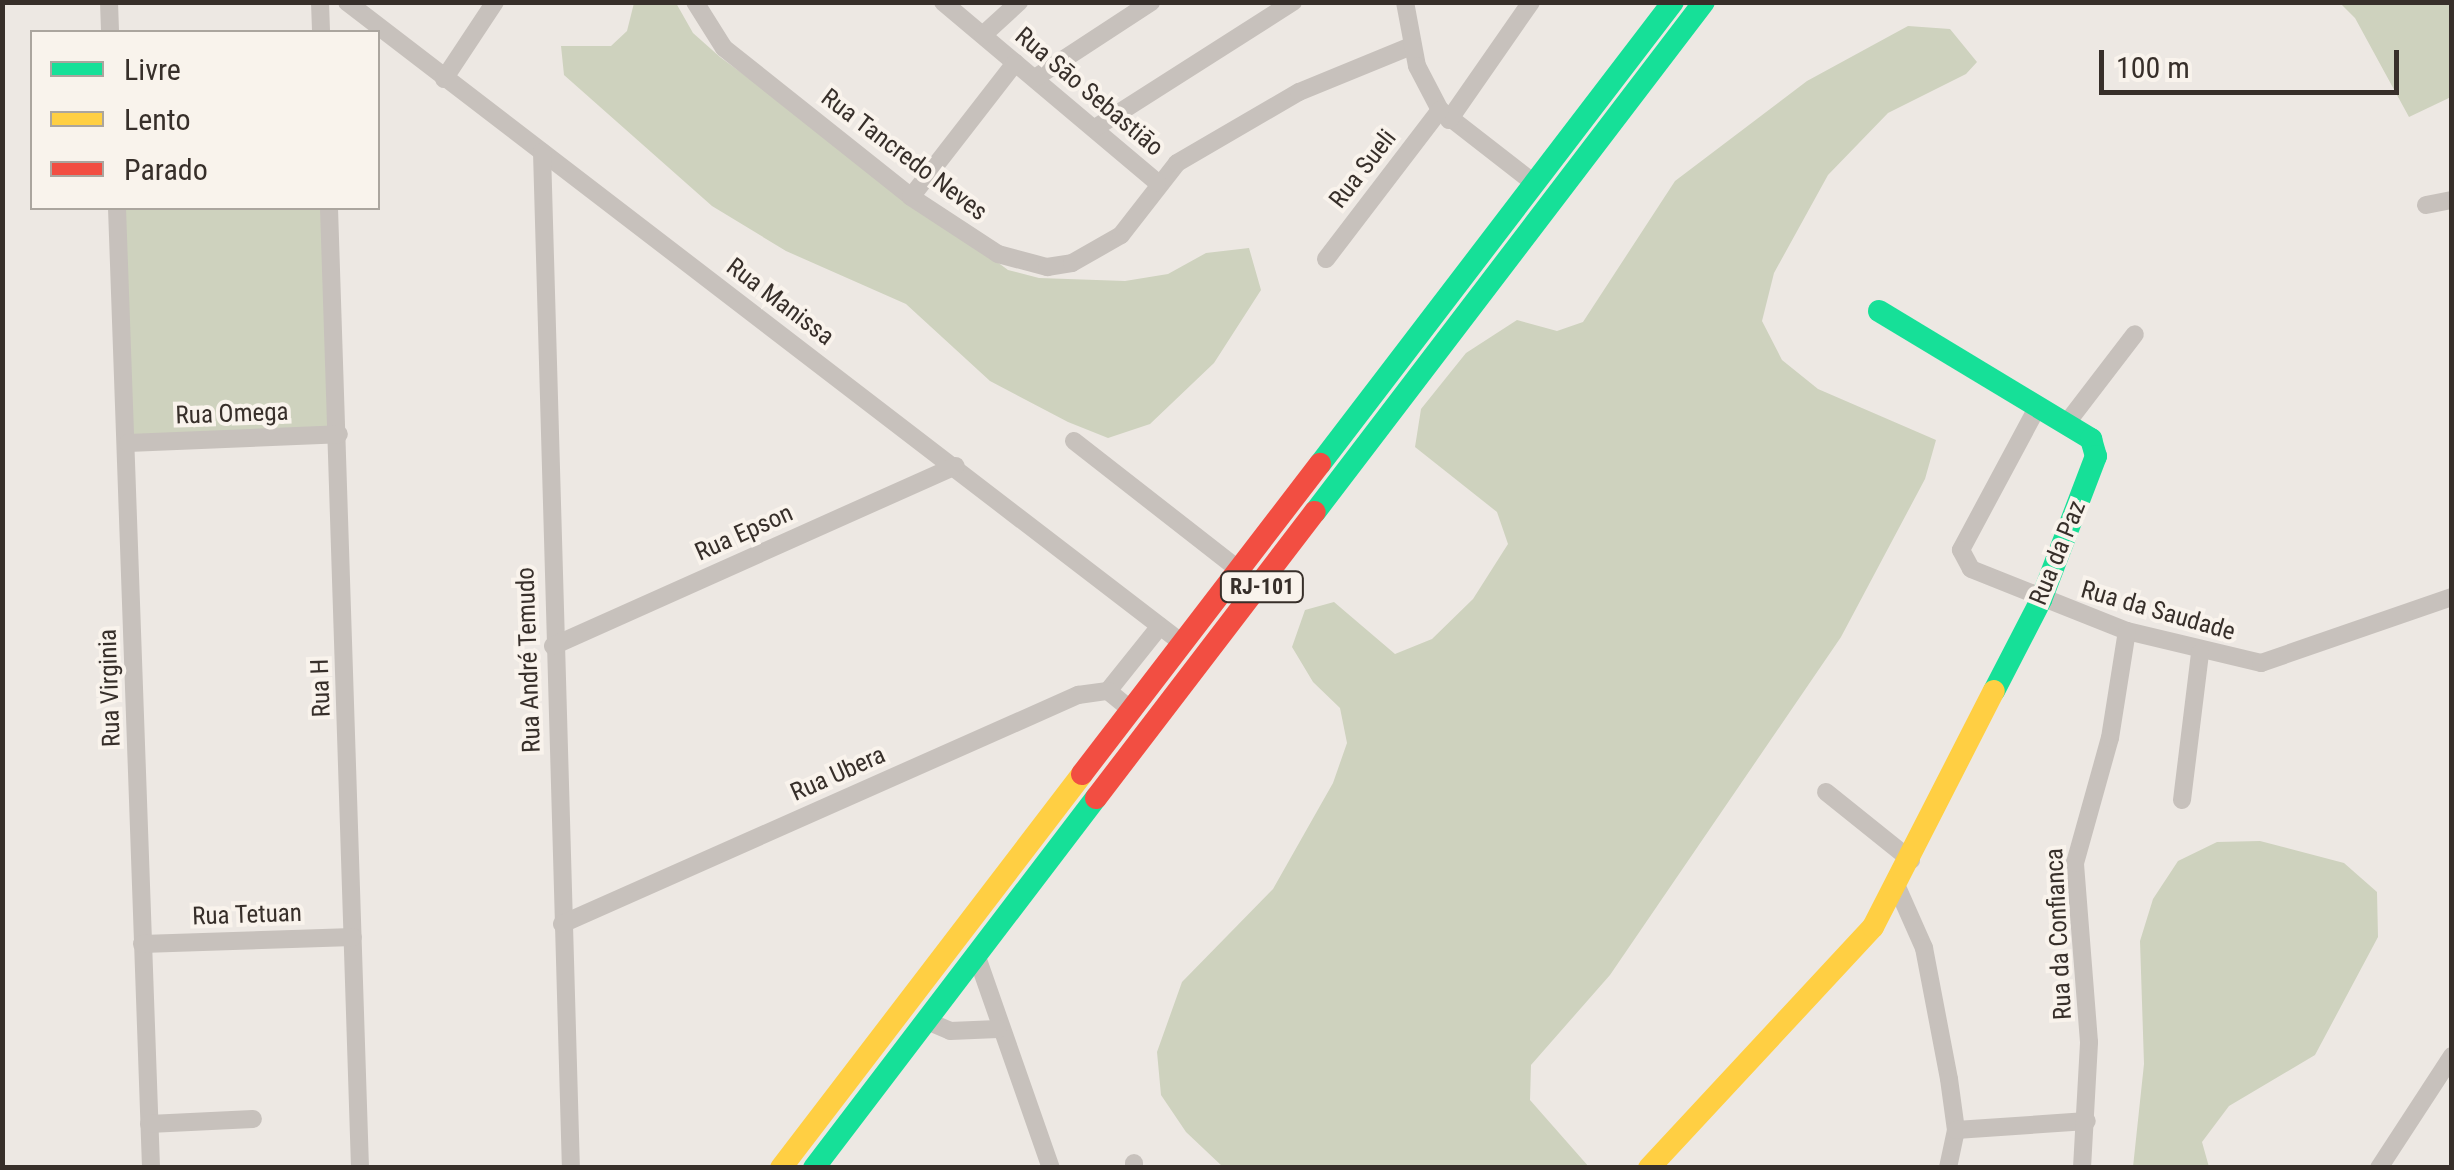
<!DOCTYPE html>
<meta charset="utf-8">
<style>
body{margin:0}
#map{position:relative;width:2454px;height:1170px;overflow:hidden;background:#ede8e3;font-family:"Roboto Condensed",sans-serif}
div>[style]{position:absolute}
.green>*{inset:0;background:#ced2be}
.street>*{height:18px;margin:-9px;padding:0 9px;transform-origin:9px;border-radius:9px;background:#c7c1bc}
.fast>*{height:22px;margin:-11px;padding:0 11px;transform-origin:11px;border-radius:11px;background:#16e098}
.slow>*{height:22px;margin:-11px;padding:0 11px;transform-origin:11px;border-radius:11px;background:#ffcf43}
.jam>*{height:22px;margin:-11px;padding:0 11px;transform-origin:11px;border-radius:11px;background:#f24e42}
span{translate:-50% -50%;white-space:nowrap;text-align:center;line-height:1.15;-webkit-text-stroke:8px #f9f3ec;paint-order:stroke}
.shield-label span{padding:2px 8px;background:#f9f3ec;border:2px solid;border-radius:8px;-webkit-text-stroke-width:0}
.shield-label{font-size:22px;color:#372f2a;font-weight:700}
.street-label{font-size:25px;color:#372f2a}
.frame{position:absolute;inset:0;border:5px solid #372f2a;pointer-events:none}
.legend{position:absolute;left:30px;top:30px;width:350px;height:180px;box-sizing:border-box;background:#f9f3ec;border:2px solid #aba59e;margin:0;padding:12px 18px;list-style:none;font-size:30px;color:#372f2a}
.legend li{display:flex;align-items:center;gap:20px;height:50px}
.legend b{width:50px;border:2px solid #aba59e}
.scale{position:absolute;left:2099px;top:50px;width:300px;height:45px;box-sizing:border-box;border:5px solid #372f2a;border-top:0;padding-left:12px;font-size:30px;line-height:35px;white-space:nowrap;color:#372f2a;-webkit-text-stroke:8px #f9f3ec;paint-order:stroke}
</style>
<div id="map">
<div class="green">
<div style="clip-path:polygon(634px 3px,676px 3px,693px 33px,720px 57px,1008px 270px,1039px 278px,1125px 281px,1168px 274px,1206px 253px,1249px 248px,1261px 290px,1214px 363px,1150px 424px,1108px 438px,1068px 422px,990px 381px,906px 304px,786px 251px,712px 206px,564px 75px,561px 46px,611px 46px,627px 31px)"></div>
<div style="clip-path:polygon(2340px 3px,2451px 3px,2451px 97px,2409px 117px,2355px 18px)"></div>
<div style="clip-path:polygon(1908px 26px,1950px 29px,1977px 62px,1966px 74px,1888px 113px,1828px 175px,1774px 273px,1762px 321px,1782px 360px,1818px 389px,1936px 440px,1925px 479px,1841px 637px,1610px 975px,1531px 1065px,1530px 1100px,1589px 1167px,1223px 1167px,1186px 1132px,1161px 1095px,1157px 1052px,1182px 982px,1273px 889px,1333px 783px,1347px 743px,1340px 708px,1313px 682px,1292px 647px,1305px 610px,1334px 602px,1395px 654px,1432px 639px,1473px 599px,1508px 544px,1497px 512px,1415px 447px,1421px 409px,1466px 353px,1517px 320px,1557px 331px,1583px 322px,1675px 181px,1807px 81px)"></div>
<div style="clip-path:polygon(117px 208px,329px 208px,339px 434px,128px 443px)"></div>
<div style="clip-path:polygon(2260px 841px,2344px 863px,2377px 892px,2378px 937px,2315px 1055px,2229px 1106px,2202px 1142px,2209px 1167px,2133px 1167px,2144px 1064px,2140px 941px,2153px 899px,2178px 861px,2217px 842px)"></div>
</div>
<div class="street">
<div style="left:109px;top:2px;width:30px;rotate:88deg"></div>
<div style="left:320px;top:2px;width:30px;rotate:88deg"></div>
<div style="left:347px;top:2px;width:1053px;rotate:37.51deg"></div>
<div style="left:695px;top:2px;width:54px;rotate:57.8deg"></div>
<div style="left:724px;top:48px;width:239px;rotate:38.5deg"></div>
<div style="left:911px;top:197px;width:104px;rotate:33.2deg"></div>
<div style="left:998px;top:254px;width:51px;rotate:14.9deg"></div>
<div style="left:1047px;top:267px;width:25px;rotate:-9deg"></div>
<div style="left:1072px;top:263px;width:56px;rotate:-29.7deg"></div>
<div style="left:1121px;top:235px;width:91px;rotate:-52.1deg"></div>
<div style="left:1177px;top:163px;width:141px;rotate:-30.2deg"></div>
<div style="left:1299px;top:92px;width:121px;rotate:-22.3deg"></div>
<div style="left:943px;top:2px;width:280px;rotate:40.1deg"></div>
<div style="left:1405px;top:2px;width:65px;rotate:79.4deg"></div>
<div style="left:1417px;top:66px;width:50px;rotate:62.4deg"></div>
<div style="left:1440px;top:110px;width:120px;rotate:37.9deg"></div>
<div style="left:983px;top:35px;width:49px;rotate:-42.5deg"></div>
<div style="left:1035px;top:78px;width:139px;rotate:-33.2deg"></div>
<div style="left:444px;top:79px;width:92px;rotate:-56.5deg"></div>
<div style="left:1449px;top:120px;width:144px;rotate:-55.2deg"></div>
<div style="left:1095px;top:128px;width:235px;rotate:-32.5deg"></div>
<div style="left:542px;top:152px;width:1016px;rotate:88.37deg"></div>
<div style="left:911px;top:197px;width:170px;rotate:-52.2deg"></div>
<div style="left:2426px;top:205px;width:26px;rotate:-11deg"></div>
<div style="left:117px;top:208px;width:961px;rotate:87.97deg"></div>
<div style="left:329px;top:208px;width:961px;rotate:88.15deg"></div>
<div style="left:1326px;top:259px;width:188px;rotate:-52.6deg"></div>
<div style="left:2037px;top:408px;width:161px;rotate:118.2deg"></div>
<div style="left:1961px;top:550px;width:21px;rotate:62deg"></div>
<div style="left:1971px;top:569px;width:168px;rotate:21.7deg"></div>
<div style="left:2127px;top:631px;width:138px;rotate:13.4deg"></div>
<div style="left:2261px;top:663px;width:202px;rotate:-19.1deg"></div>
<div style="left:2066px;top:424px;width:113px;rotate:-52.5deg"></div>
<div style="left:1074px;top:441px;width:209px;rotate:38deg"></div>
<div style="left:128px;top:443px;width:211px;rotate:-2.4deg"></div>
<div style="left:553px;top:646px;width:441px;rotate:-24.1deg"></div>
<div style="left:1108px;top:691px;width:83px;rotate:-51.3deg"></div>
<div style="left:1826px;top:792px;width:109px;rotate:38.7deg"></div>
<div style="left:2182px;top:800px;width:148px;rotate:-83deg"></div>
<div style="left:1897px;top:887px;width:67px;rotate:66.1deg"></div>
<div style="left:1924px;top:948px;width:133px;rotate:79.2deg"></div>
<div style="left:1949px;top:1079px;width:51px;rotate:82.2deg"></div>
<div style="left:1956px;top:1130px;width:39px;rotate:102deg"></div>
<div style="left:562px;top:924px;width:565px;rotate:-23.93deg"></div>
<div style="left:1078px;top:695px;width:30px;rotate:-8deg"></div>
<div style="left:1108px;top:691px;width:32px;rotate:39deg"></div>
<div style="left:142px;top:944px;width:211px;rotate:-1.9deg"></div>
<div style="left:977px;top:957px;width:224px;rotate:70.7deg"></div>
<div style="left:927px;top:1021px;width:25px;rotate:23deg"></div>
<div style="left:950px;top:1031px;width:48px;rotate:-2.4deg"></div>
<div style="left:149px;top:1124px;width:104px;rotate:-2.8deg"></div>
<div style="left:1956px;top:1130px;width:131px;rotate:-3.9deg"></div>
<div style="left:1134px;top:1163px;width:5px;rotate:90deg"></div>
<div style="left:2082px;top:1168px;width:126px;rotate:-86.8deg"></div>
<div style="left:2089px;top:1042px;width:180px;rotate:-94.5deg"></div>
<div style="left:2075px;top:863px;width:130px;rotate:-74.4deg"></div>
<div style="left:2110px;top:738px;width:108px;rotate:-81deg"></div>
<div style="left:2379px;top:1168px;width:134px;rotate:-56.9deg"></div>
</div>
<div class="fast">
<div style="left:1879px;top:311px;width:248px;rotate:31.1deg"></div>
<div style="left:2091px;top:439px;width:18px;rotate:74deg"></div>
<div style="left:2096px;top:456px;width:154px;rotate:110.9deg"></div>
<div style="left:2041px;top:600px;width:102px;rotate:117.3deg"></div>
<div style="left:1320px;top:464px;width:581px;rotate:-52.62deg"></div>
<div style="left:1315px;top:512px;width:641px;rotate:-52.67deg"></div>
<div style="left:814px;top:1168px;width:465px;rotate:-52.7deg"></div>
</div>
<div class="slow">
<div style="left:781px;top:1168px;width:496px;rotate:-52.6deg"></div>
<div style="left:1649px;top:1168px;width:329px;rotate:-47.1deg"></div>
<div style="left:1873px;top:927px;width:265px;rotate:-62.9deg"></div>
</div>
<div class="jam">
<div style="left:1082px;top:774px;width:391px;rotate:-52.5deg"></div>
<div style="left:1096px;top:798px;width:360px;rotate:-52.6deg"></div>
</div>
<div class="shield-label">
<span style="left:1262px;top:587px">RJ-101</span>
</div>
<div class="street-label">
<span style="left:1089px;top:92px;rotate:40deg">Rua Sāo Sebastiāo</span>
<span style="left:904px;top:155px;rotate:37deg">Rua Tancredo Neves</span>
<span style="left:1363px;top:169px;rotate:-52deg">Rua Sueli</span>
<span style="left:780px;top:302px;rotate:37deg">Rua Manissa</span>
<span style="left:232px;top:414px;rotate:-2deg">Rua Omega</span>
<span style="left:744px;top:533px;rotate:-24deg">Rua Epson</span>
<span style="left:2058px;top:553px;rotate:-68deg">Rua da Paz</span>
<span style="left:2158px;top:611px;rotate:16deg">Rua da Saudade</span>
<span style="left:529px;top:660px;rotate:-92deg">Rua André Temudo</span>
<span style="left:110px;top:688px;rotate:-92deg">Rua Virginia</span>
<span style="left:321px;top:688px;rotate:-92deg">Rua H</span>
<span style="left:838px;top:774px;rotate:-24deg">Rua Ubera</span>
<span style="left:247px;top:915px;rotate:-2deg">Rua Tetuan</span>
<span style="left:2059px;top:934px;rotate:-93deg">Rua da Confianca</span>
</div>
<div class="frame"></div>
<ul class="legend">
<li><b style="height:12px;background:#16e098"></b>Livre</li>
<li><b style="height:12px;background:#ffcf43"></b>Lento</li>
<li><b style="height:12px;background:#f24e42"></b>Parado</li>
</ul>
<div class="scale">100 m</div>
</div>
